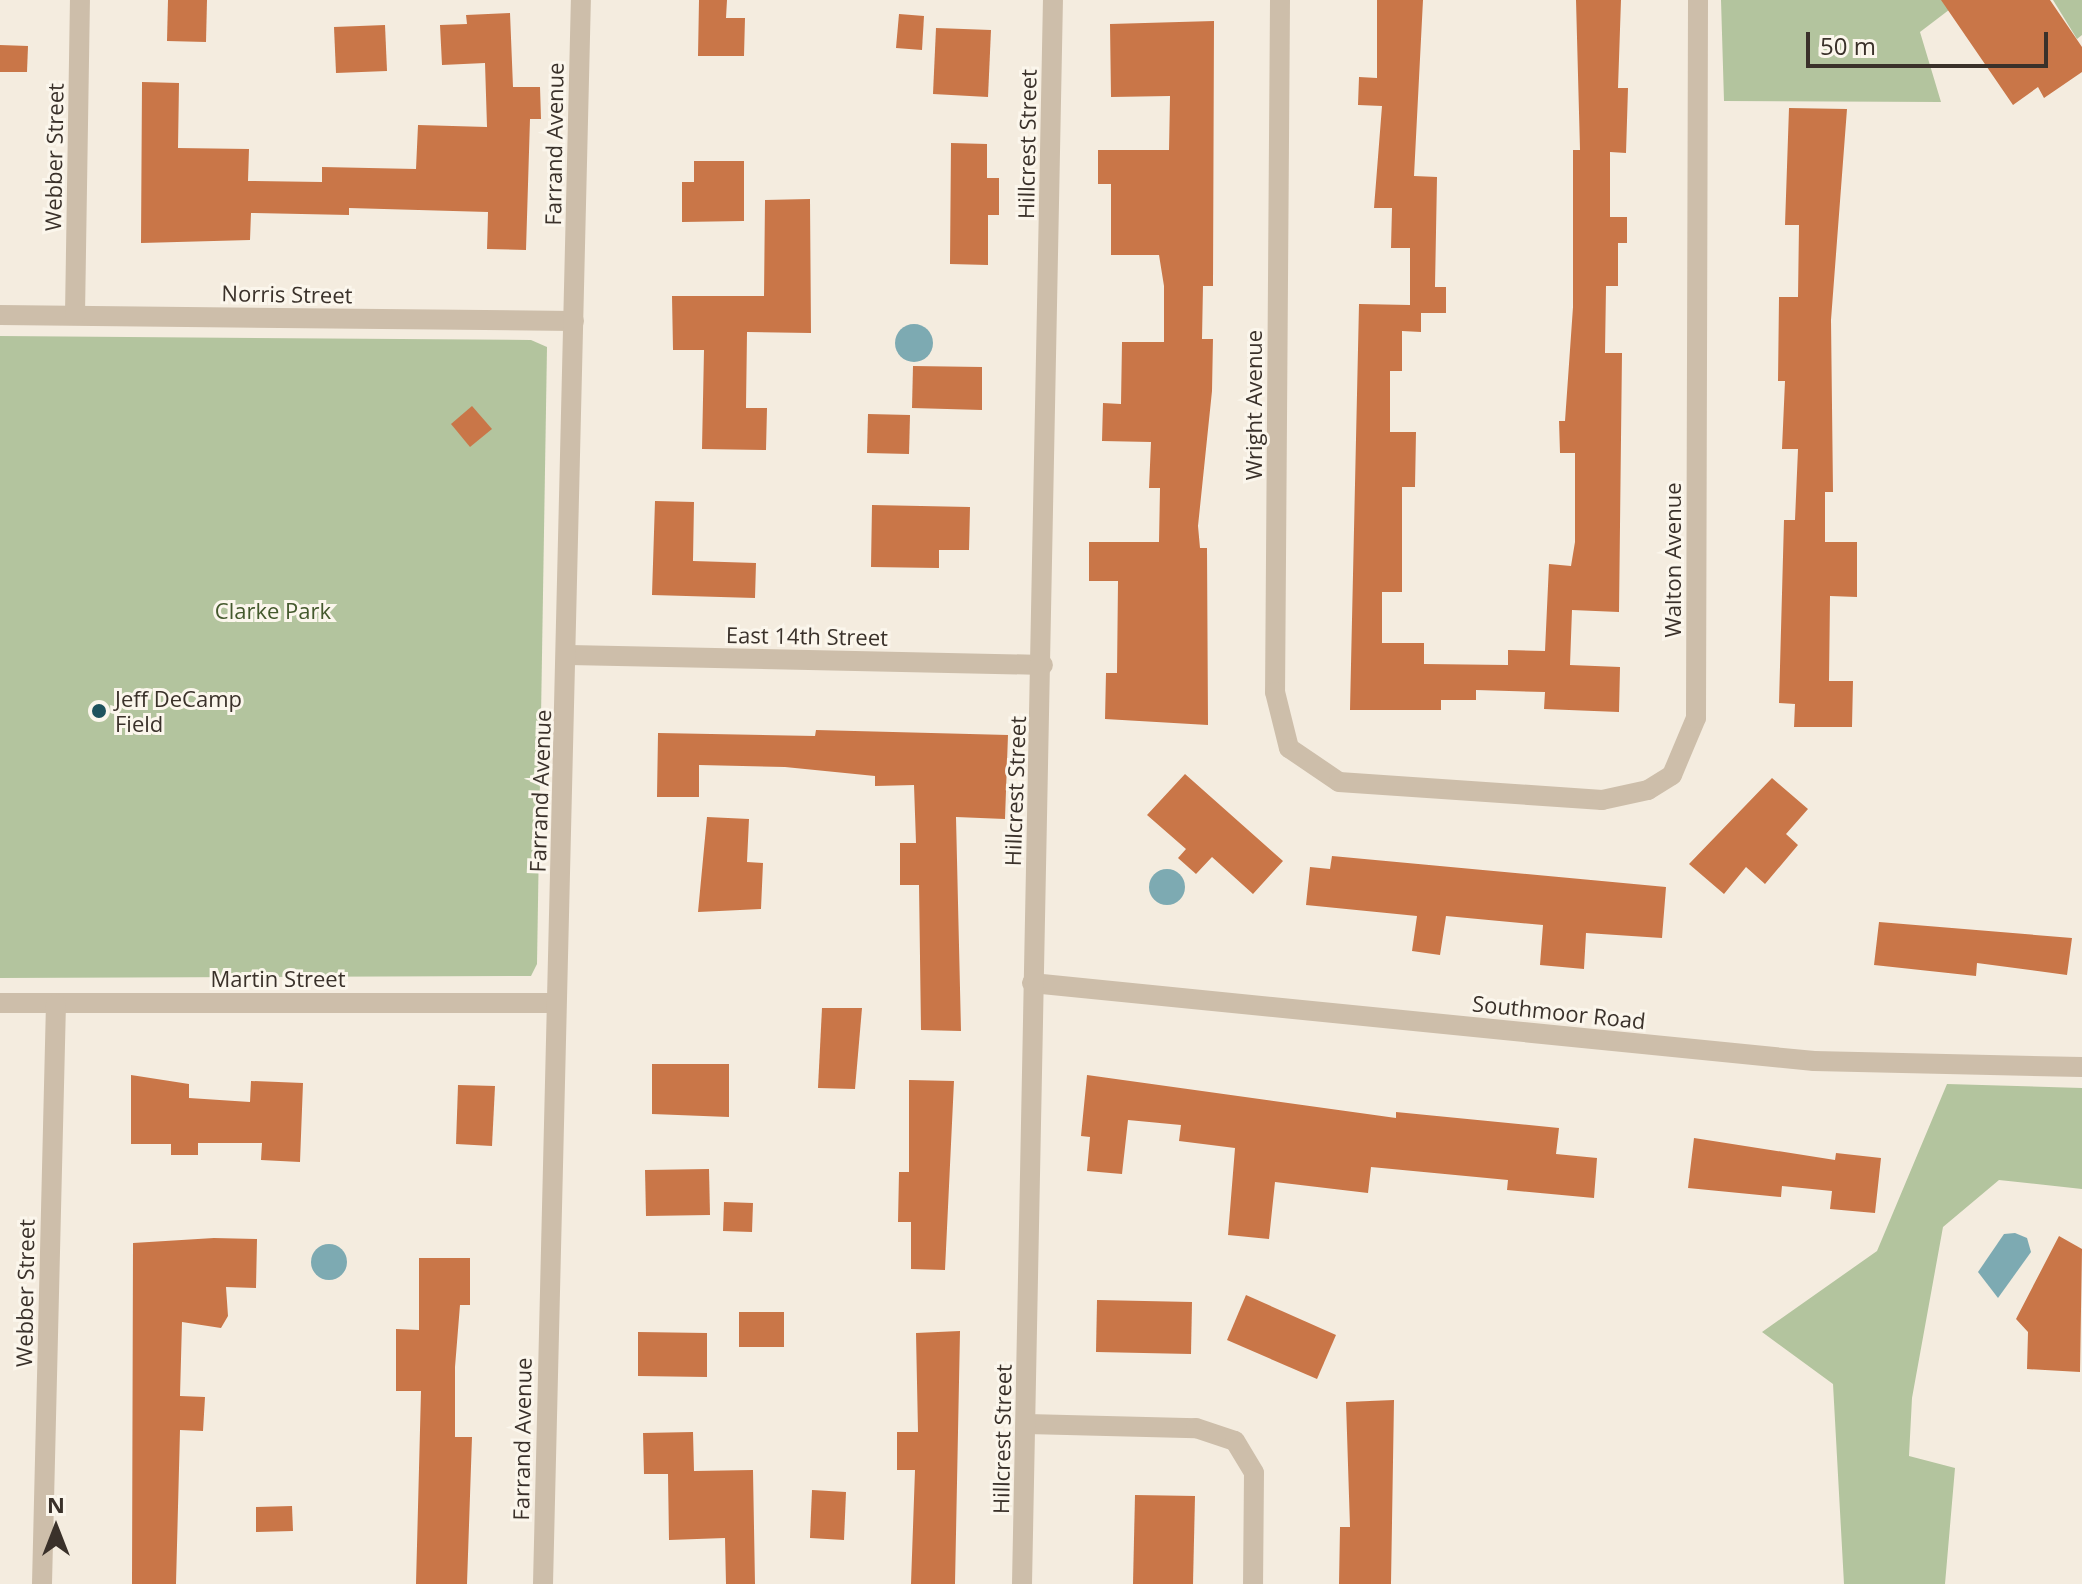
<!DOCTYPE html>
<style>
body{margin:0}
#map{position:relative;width:2082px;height:1584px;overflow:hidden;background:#f4ecdf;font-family:"Open Sans",sans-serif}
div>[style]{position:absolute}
.green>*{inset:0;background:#b3c49e}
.water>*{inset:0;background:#7daab2}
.round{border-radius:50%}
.building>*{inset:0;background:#c97648}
.minor>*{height:20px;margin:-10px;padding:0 10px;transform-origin:10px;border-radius:10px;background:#cdbeaa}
.dots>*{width:22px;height:22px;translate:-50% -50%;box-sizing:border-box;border:4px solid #fbf6ec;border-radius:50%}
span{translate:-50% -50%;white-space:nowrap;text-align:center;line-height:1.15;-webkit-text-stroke:6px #fbf6ec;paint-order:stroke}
.street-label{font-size:22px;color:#3a312a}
.park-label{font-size:22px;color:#44592d}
.poi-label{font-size:22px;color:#3a312a}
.left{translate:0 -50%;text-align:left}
.north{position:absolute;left:16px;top:1488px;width:80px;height:80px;-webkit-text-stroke:6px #fbf6ec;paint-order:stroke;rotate:0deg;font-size:22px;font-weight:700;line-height:32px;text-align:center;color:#3a312a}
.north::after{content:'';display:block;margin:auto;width:28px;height:36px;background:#3a312a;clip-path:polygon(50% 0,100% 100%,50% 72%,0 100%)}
.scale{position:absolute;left:1806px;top:32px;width:242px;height:36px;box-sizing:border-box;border:4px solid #3a312a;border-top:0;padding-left:10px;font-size:24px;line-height:28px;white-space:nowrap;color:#3a312a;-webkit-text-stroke:6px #fbf6ec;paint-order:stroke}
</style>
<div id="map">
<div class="green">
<div style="clip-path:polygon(1721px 0,1962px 0,1920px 32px,1941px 102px,1724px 101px)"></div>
<div style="clip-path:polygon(2053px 0,2082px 0,2082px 35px,2077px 39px)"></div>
<div style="clip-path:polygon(0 336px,531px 340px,547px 347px,537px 964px,531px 976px,0 978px)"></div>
<div style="clip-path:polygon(1947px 1084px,2082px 1088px,2082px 1189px,1999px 1180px,1943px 1227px,1912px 1398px,1909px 1456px,1955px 1468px,1945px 1584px,1844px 1584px,1833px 1384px,1762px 1332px,1877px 1251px)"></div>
</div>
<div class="water">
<div class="round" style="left:895px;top:324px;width:38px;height:38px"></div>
<div class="round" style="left:1149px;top:869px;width:36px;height:36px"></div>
<div style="clip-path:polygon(2015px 1233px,2027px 1238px,2031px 1252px,1998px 1298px,1978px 1272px,2004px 1234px)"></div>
<div class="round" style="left:311px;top:1244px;width:36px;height:36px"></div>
</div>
<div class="building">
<div style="clip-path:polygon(168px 0,207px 0,206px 42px,167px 41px)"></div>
<div style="clip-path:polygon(699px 0,727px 0,726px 18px,745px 18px,744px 56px,698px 56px)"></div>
<div style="clip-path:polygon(1377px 0,1423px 0,1414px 176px,1437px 177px,1435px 287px,1446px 287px,1446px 313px,1421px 313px,1421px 332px,1402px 331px,1402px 371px,1390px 371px,1390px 432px,1416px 432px,1415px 487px,1402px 487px,1402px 592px,1382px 592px,1382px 643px,1424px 643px,1424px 664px,1508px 665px,1508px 650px,1545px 651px,1549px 564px,1571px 566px,1575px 542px,1575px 453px,1560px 453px,1559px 421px,1565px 421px,1573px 307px,1573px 150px,1580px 150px,1576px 0,1621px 0,1618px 88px,1628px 88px,1626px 153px,1610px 152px,1610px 217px,1627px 217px,1627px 243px,1618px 243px,1618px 286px,1606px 286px,1605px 353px,1622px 353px,1619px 612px,1572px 610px,1570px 665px,1620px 667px,1619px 712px,1544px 709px,1545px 692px,1476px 690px,1476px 700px,1441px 700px,1441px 710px,1350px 710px,1359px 304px,1410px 305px,1410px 248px,1391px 248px,1392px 208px,1374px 208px,1382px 106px,1358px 105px,1359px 77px,1377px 78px)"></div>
<div style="clip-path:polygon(1941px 0,2050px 0,2082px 47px,2082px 72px,2044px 98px,2038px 87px,2013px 105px)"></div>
<div style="clip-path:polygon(510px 13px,513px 87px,540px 87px,541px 119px,530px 119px,526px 250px,487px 249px,488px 212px,349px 208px,349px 215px,251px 213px,250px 240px,141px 243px,142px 82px,179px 83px,178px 148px,249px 149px,248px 181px,322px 182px,322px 167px,416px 169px,418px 125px,487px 127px,485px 63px,442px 65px,440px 25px,467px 24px,466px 15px)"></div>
<div style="clip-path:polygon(899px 14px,924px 16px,922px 50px,896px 48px)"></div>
<div style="clip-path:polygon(1214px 21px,1213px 286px,1203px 286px,1202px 339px,1213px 339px,1212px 391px,1198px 526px,1200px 548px,1207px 548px,1208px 725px,1105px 719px,1106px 673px,1117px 673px,1118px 581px,1089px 581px,1089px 542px,1159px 542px,1160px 488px,1149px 488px,1151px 442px,1102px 441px,1103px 403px,1121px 404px,1122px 342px,1164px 342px,1164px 286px,1159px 255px,1111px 255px,1111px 184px,1098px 184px,1098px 150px,1169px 150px,1170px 96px,1111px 97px,1110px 24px)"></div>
<div style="clip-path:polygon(385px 25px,387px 71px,336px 73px,334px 27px)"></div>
<div style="clip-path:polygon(936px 28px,991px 30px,988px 97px,933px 94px)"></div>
<div style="clip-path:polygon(0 45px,28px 46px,27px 72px,0 72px)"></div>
<div style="clip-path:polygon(1789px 108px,1847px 109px,1831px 320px,1833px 492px,1825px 492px,1825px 542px,1857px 542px,1857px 597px,1830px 596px,1829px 681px,1853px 681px,1852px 727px,1794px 727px,1795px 704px,1779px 703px,1784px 520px,1795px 520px,1798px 449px,1782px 449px,1785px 381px,1778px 381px,1779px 297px,1798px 297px,1799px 225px,1785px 225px)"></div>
<div style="clip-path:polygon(951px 143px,987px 144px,987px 178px,999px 178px,999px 215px,988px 215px,988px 265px,950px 264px)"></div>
<div style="clip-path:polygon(694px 161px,744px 161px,744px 221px,682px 222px,682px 182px,694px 182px)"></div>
<div style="clip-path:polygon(810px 199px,811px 333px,747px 332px,746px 408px,767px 408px,766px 450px,702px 449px,704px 350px,673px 350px,672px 296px,764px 296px,765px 200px)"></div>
<div style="clip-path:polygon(913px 366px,982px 367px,982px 410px,912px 408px)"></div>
<div style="clip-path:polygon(472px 406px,492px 429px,470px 447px,451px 424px)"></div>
<div style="clip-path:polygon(868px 414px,910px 415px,909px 454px,867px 453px)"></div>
<div style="clip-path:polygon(655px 501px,694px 502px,693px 561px,756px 563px,755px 598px,652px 595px)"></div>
<div style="clip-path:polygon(872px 505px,970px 507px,969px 550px,939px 550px,939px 568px,871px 567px)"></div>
<div style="clip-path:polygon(816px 730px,1008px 735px,1005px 819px,956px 817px,961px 1031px,921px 1030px,919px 885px,900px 885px,900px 843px,916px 843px,914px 785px,875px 786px,875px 776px,785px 767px,699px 765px,699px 797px,657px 797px,658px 733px,815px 736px)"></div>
<div style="clip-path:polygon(1185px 774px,1283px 861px,1253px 894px,1212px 857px,1196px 874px,1178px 858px,1186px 849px,1147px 815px)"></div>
<div style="clip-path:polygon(1772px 778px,1808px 809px,1786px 834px,1798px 845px,1765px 884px,1746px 867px,1724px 894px,1689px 864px)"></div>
<div style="clip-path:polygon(707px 817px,749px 819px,747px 862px,763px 863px,761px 909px,698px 912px)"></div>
<div style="clip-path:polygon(1332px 856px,1666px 887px,1662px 938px,1586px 933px,1584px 969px,1540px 965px,1543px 925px,1446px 916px,1440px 955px,1412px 951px,1417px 916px,1306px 905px,1310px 867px,1330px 869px)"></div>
<div style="clip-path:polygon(1879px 922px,2072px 938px,2067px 975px,1977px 963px,1976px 976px,1874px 965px)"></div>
<div style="clip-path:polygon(822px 1008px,862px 1008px,855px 1089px,818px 1088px)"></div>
<div style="clip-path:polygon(652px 1064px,729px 1064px,729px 1117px,652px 1114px)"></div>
<div style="clip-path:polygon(131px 1075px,189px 1084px,189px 1098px,250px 1102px,251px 1081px,303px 1083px,300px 1162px,261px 1160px,262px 1143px,198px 1143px,198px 1155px,171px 1155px,171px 1144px,131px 1144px)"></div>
<div style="clip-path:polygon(1087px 1075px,1396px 1118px,1396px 1112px,1559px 1128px,1556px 1154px,1597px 1158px,1594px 1198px,1507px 1190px,1508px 1180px,1371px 1167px,1368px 1193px,1275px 1182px,1269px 1239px,1228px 1235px,1235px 1148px,1179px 1141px,1181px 1125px,1128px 1120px,1122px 1174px,1087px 1171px,1090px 1137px,1081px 1136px)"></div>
<div style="clip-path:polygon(909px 1080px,954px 1081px,945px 1270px,911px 1269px,911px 1222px,898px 1222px,899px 1172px,909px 1172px)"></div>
<div style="clip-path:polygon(458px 1085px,495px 1086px,492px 1146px,456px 1144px)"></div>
<div style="clip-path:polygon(1694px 1138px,1835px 1160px,1836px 1153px,1881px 1158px,1875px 1213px,1830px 1209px,1832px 1191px,1782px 1186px,1781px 1197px,1688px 1188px)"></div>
<div style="clip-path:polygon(709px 1169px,710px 1215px,646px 1216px,645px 1170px)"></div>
<div style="clip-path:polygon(724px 1202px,753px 1203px,752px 1232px,723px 1231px)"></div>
<div style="clip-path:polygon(2059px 1236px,2082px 1249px,2080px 1372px,2027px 1369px,2028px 1332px,2016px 1319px)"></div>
<div style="clip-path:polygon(214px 1238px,257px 1239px,256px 1288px,226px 1287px,228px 1316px,221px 1328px,182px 1322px,180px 1396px,205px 1397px,203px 1431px,180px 1430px,176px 1584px,132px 1584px,133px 1243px)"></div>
<div style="clip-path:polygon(419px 1258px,470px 1258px,470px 1305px,460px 1305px,455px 1367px,455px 1437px,472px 1437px,467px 1584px,416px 1584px,421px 1391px,396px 1391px,396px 1329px,419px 1330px)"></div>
<div style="clip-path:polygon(1246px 1295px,1336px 1335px,1317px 1379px,1227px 1340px)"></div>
<div style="clip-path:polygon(1097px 1300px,1192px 1302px,1191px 1354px,1096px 1352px)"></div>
<div style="clip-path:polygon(739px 1312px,784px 1312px,784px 1347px,739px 1347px)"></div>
<div style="clip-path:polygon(960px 1331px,955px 1584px,911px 1584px,915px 1470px,897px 1470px,897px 1432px,918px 1432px,916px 1333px)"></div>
<div style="clip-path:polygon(638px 1332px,707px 1333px,707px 1377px,638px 1376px)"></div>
<div style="clip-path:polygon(1394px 1400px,1391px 1584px,1339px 1584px,1340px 1527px,1350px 1527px,1346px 1402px)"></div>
<div style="clip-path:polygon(693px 1432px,694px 1471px,753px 1470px,755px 1584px,726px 1584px,725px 1538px,669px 1540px,668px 1474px,644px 1474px,643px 1433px)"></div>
<div style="clip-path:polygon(812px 1490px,846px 1492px,844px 1540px,810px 1538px)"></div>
<div style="clip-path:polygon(1135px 1495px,1195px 1496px,1193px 1584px,1133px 1584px)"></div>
<div style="clip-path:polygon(292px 1506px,293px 1531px,256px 1532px,256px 1507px)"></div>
</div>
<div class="minor">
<div style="left:1280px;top:0;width:692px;rotate:90.41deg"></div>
<div style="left:1275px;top:692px;width:58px;rotate:76deg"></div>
<div style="left:1289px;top:748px;width:60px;rotate:34.2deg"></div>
<div style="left:1339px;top:782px;width:264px;rotate:3.9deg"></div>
<div style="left:1602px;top:800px;width:47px;rotate:-12.3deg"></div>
<div style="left:1648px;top:790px;width:28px;rotate:-32deg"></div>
<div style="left:1672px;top:775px;width:62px;rotate:-67.2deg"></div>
<div style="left:1696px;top:718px;width:718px;rotate:-89.84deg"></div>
<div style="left:0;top:315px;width:574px;rotate:0.6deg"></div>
<div style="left:75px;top:315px;width:315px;rotate:-89.1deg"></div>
<div style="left:569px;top:655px;width:474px;rotate:1.2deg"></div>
<div style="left:1032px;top:983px;width:786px;rotate:5.7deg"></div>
<div style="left:1814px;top:1061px;width:268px;rotate:1.3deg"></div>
<div style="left:0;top:1003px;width:556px"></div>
<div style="left:1027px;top:1424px;width:169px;rotate:1.4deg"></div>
<div style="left:1196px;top:1428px;width:41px;rotate:18.4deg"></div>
<div style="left:1235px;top:1441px;width:37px;rotate:59deg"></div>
<div style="left:1254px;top:1473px;width:111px;rotate:90.5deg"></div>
<div style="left:42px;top:1584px;width:580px;rotate:-88.62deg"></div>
<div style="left:543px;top:1584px;width:1584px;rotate:-88.63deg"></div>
<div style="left:1022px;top:1584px;width:1584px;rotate:-88.88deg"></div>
</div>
<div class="dots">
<div style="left:99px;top:711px;background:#1e525d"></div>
</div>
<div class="street-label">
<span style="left:554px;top:144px;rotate:-89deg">Farrand Avenue</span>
<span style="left:1027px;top:144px;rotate:-89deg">Hillcrest Street</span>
<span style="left:54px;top:157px;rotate:-89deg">Webber Street</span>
<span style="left:287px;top:294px;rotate:1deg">Norris Street</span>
<span style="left:1254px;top:405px;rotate:-90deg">Wright Avenue</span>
<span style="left:1673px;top:560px;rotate:-90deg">Walton Avenue</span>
<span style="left:807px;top:636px;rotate:1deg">East 14th Street</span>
<span style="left:540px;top:791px;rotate:-88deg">Farrand Avenue</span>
<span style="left:1015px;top:791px;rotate:-88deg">Hillcrest Street</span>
<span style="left:278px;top:979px">Martin Street</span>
<span style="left:1559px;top:1012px;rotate:6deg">Southmoor Road</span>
<span style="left:25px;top:1293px;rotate:-89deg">Webber Street</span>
<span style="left:522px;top:1439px;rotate:-89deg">Farrand Avenue</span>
<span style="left:1002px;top:1439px;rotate:-89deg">Hillcrest Street</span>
</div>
<div class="park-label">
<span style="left:273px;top:611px">Clarke Park</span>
</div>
<div class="poi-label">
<span class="left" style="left:115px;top:711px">Jeff DeCamp<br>Field</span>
</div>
<div class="north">N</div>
<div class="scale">50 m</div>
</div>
